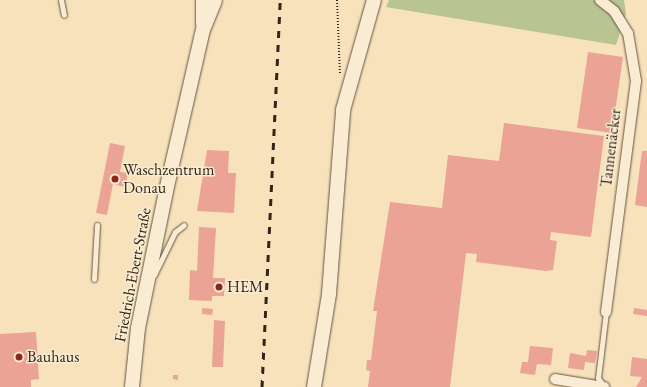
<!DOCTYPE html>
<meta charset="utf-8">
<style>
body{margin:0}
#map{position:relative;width:647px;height:387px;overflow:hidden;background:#f7e2bc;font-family:"EB Garamond",serif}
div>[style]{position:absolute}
.green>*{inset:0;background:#b9c493}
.building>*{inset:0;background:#eaa395}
.path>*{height:2px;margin-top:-1px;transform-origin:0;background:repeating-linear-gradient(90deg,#322518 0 1px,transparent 0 3px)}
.roads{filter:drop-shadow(0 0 1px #635441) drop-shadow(0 0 1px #635441)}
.lane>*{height:5px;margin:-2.5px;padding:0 2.5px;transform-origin:2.5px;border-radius:2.5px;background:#faecd3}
.street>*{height:10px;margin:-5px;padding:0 5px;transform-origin:5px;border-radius:5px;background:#faecd3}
.secondary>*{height:14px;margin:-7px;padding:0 7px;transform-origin:7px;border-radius:7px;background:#faecd3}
.rail>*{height:3px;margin-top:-1.5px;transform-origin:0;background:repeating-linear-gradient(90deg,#322518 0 7px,transparent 0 14px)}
.dots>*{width:11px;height:11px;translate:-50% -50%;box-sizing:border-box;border:2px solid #faecd3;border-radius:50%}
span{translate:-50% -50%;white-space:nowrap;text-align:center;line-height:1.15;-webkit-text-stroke:3px #faecd3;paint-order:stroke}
.street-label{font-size:16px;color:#322518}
.poi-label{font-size:16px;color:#322518}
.left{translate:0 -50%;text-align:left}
</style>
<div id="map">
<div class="green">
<div style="clip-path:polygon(389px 0,624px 0,626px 14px,616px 45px,386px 7px)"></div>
</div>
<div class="building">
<div style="clip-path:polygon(588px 52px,623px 57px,612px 133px,577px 128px)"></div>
<div style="clip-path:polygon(504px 123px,604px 136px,591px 237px,551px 232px,550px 240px,557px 241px,553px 270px,546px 271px,476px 262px,477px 254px,466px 253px,450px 387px,368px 387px,370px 371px,366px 370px,367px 360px,371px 360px,377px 311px,373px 311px,390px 202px,442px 208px,448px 155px,499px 161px)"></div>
<div style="clip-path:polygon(110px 143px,125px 146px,120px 172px,128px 173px,125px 187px,113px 184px,107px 215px,96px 213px)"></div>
<div style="clip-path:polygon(207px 150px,229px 151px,228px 173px,236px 173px,234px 213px,197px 211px)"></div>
<div style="clip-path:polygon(642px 151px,647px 151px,647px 207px,635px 205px)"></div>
<div style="clip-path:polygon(199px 227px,216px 228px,213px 278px,225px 278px,224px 296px,212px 296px,212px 301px,189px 300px,190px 270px,197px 271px)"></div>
<div style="clip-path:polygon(202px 308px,213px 309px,212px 315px,202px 314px)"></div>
<div style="clip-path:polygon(634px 308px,647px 310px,647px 316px,633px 314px)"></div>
<div style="clip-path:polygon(214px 320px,225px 321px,223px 367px,212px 367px)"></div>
<div style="clip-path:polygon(36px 332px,39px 379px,31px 380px,31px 387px,0 387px,0 334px)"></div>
<div style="clip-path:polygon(530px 346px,553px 348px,551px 365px,537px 364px,535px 375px,520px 373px,522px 362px,528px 362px)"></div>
<div style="clip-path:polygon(587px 350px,597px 351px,595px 363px,585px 362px,584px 370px,568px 368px,570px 353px,586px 356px)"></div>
<div style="clip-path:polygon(632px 357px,647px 359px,647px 387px,636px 387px,642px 377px,630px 376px)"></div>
<div style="clip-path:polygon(173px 375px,178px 375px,178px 380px,173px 379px)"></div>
</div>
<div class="path">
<div style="left:337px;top:0;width:74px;rotate:87.7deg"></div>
</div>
<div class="roads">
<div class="lane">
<div style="left:61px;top:0;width:15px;rotate:79deg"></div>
<div style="left:154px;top:275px;width:48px;rotate:-64deg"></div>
<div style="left:175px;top:232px;width:11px;rotate:-38deg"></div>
<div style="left:94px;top:279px;width:54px;rotate:-86.8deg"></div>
<div style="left:604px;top:386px;width:10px;rotate:-127deg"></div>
<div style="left:598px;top:378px;width:66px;rotate:-83.1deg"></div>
</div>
<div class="street">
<div style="left:600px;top:0;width:18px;rotate:38deg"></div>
<div style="left:614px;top:11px;width:26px;rotate:58deg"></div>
<div style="left:628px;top:33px;width:49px;rotate:80.5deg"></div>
<div style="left:636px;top:81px;width:233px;rotate:97.4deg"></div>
<div style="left:555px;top:379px;width:50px;rotate:9.3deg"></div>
</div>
<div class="secondary">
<div style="left:203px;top:0;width:24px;rotate:90deg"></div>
<div style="left:132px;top:387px;width:59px;rotate:-84.2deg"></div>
<div style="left:138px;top:328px;width:140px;rotate:-78.4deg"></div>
<div style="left:166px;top:191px;width:165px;rotate:-77.1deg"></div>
<div style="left:203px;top:30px;width:32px;rotate:-68deg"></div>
<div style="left:314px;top:387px;width:94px;rotate:-80.8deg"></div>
<div style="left:329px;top:294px;width:185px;rotate:-85.6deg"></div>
<div style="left:343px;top:110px;width:114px;rotate:-74.3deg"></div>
</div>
</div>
<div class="rail">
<div style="left:262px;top:387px;width:387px;rotate:-87.3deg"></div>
</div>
<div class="dots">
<div style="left:115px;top:179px;background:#8f2418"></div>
<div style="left:219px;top:287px;background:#8f2418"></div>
<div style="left:19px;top:357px;background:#8f2418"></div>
</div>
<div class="street-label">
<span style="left:611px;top:148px;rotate:-83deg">Tannenäcker</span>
<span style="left:133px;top:275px;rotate:-79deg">Friedrich-Ebert-Straße</span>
</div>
<div class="poi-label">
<span class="left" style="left:123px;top:179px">Waschzentrum<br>Donau</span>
<span class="left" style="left:227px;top:287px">HEM</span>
<span class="left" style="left:27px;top:357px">Bauhaus</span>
</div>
</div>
